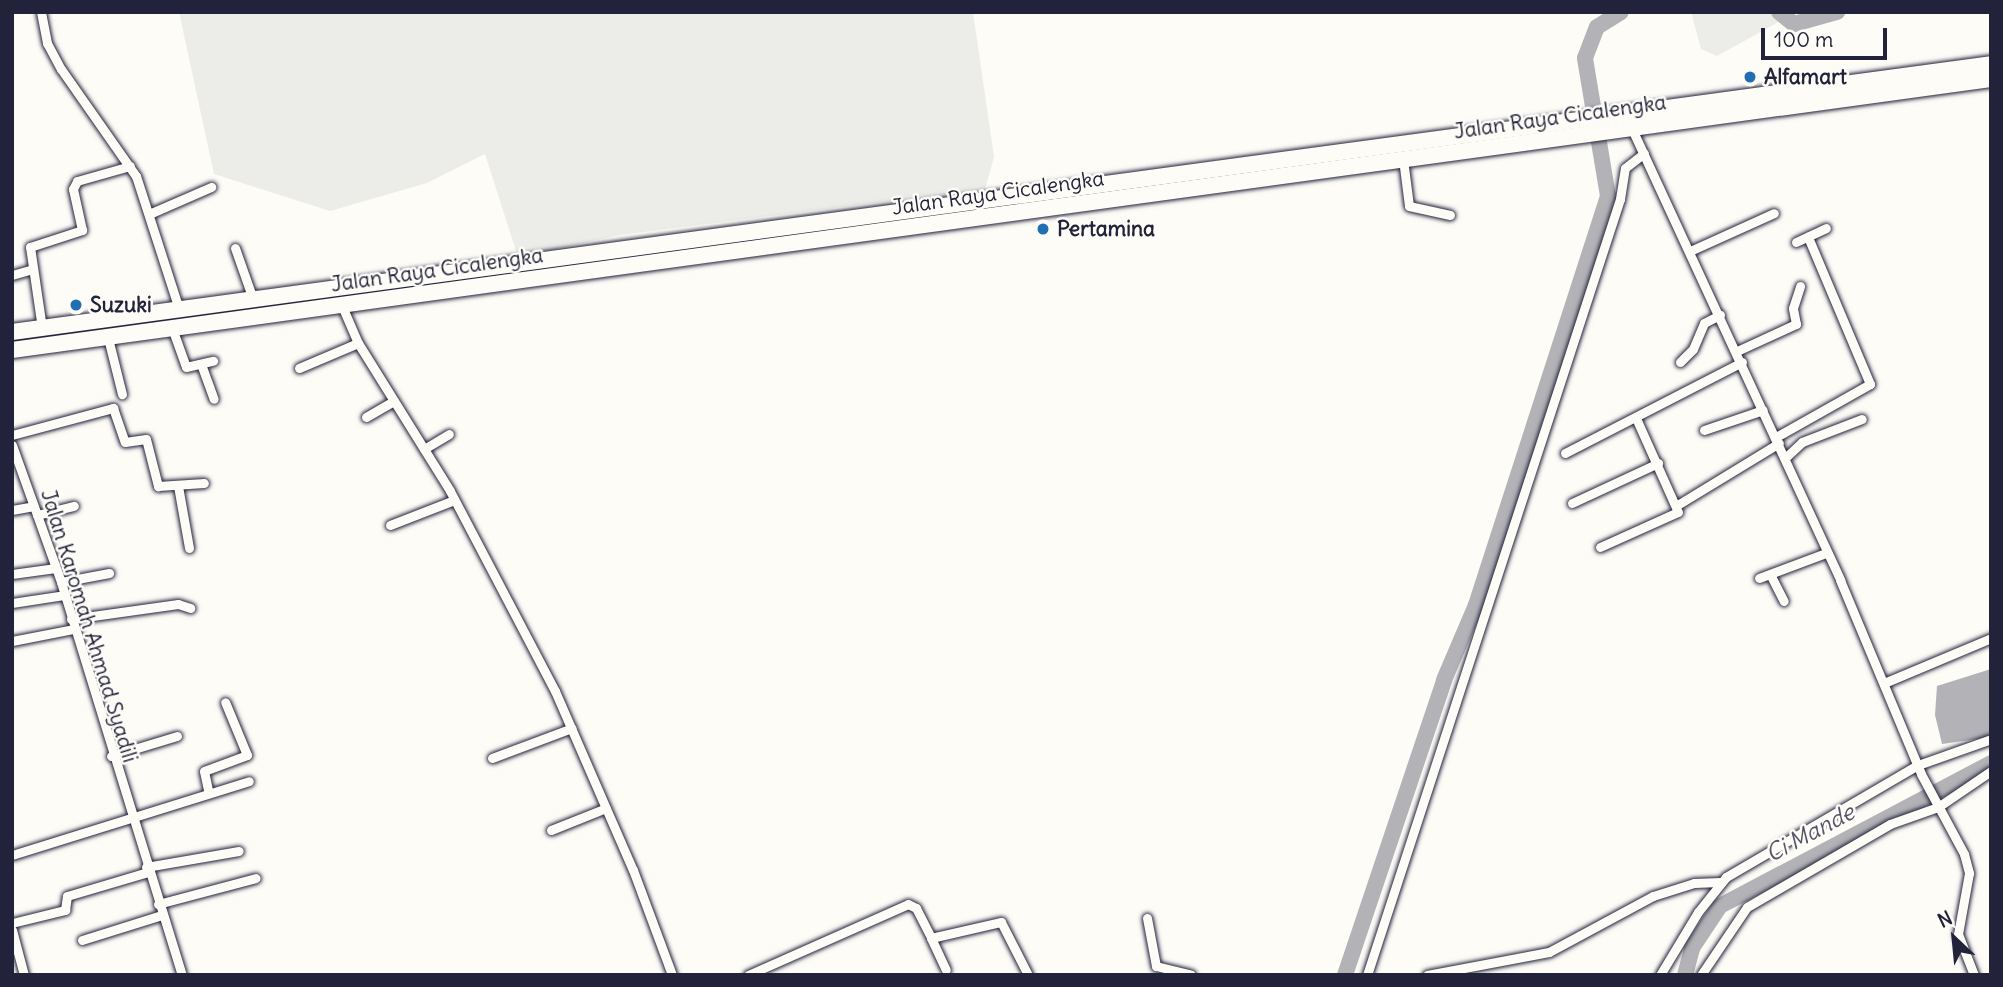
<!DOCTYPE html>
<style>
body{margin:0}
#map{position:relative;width:2003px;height:987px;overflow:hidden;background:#fdfcf7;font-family:Delius,sans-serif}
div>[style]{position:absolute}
.built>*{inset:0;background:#ecece9}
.water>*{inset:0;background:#b2b2b7}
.river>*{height:16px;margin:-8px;padding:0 8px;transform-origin:8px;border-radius:8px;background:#b2b2b7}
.roads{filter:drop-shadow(0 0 2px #22223b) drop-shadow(0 0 2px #22223b)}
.minor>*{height:9px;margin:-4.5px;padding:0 4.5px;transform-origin:4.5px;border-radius:4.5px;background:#fdfcf7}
.trunk>*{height:16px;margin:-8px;padding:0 8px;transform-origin:8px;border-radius:8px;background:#fdfcf7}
.dots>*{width:19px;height:19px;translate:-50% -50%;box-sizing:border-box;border:4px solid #fdfcf7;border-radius:50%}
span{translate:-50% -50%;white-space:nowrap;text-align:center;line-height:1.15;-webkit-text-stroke:5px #fdfcf7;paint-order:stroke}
.poi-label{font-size:21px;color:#22223b;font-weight:700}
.left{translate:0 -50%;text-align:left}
.street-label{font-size:21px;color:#22223b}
.water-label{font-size:23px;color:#545466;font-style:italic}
.frame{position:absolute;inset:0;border:14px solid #22223b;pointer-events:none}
.north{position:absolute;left:1919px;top:903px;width:70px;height:70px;-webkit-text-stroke:5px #fdfcf7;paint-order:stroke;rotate:334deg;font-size:19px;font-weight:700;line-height:28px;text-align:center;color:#22223b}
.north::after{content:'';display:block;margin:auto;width:24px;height:32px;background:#22223b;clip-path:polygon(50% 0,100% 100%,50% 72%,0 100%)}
.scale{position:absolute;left:1761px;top:28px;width:126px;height:32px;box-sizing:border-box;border:4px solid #22223b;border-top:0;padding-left:9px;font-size:21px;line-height:24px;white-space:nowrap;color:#22223b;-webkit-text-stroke:5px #fdfcf7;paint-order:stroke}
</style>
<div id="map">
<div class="built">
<div style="clip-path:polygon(179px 12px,973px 12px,994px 157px,985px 189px,619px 235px,518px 257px,485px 154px,427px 183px,330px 211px,214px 174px)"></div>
<div style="clip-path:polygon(1691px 12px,1797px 12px,1717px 56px,1701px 49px)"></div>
</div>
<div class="water">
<div style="clip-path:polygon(1991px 669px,1991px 737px,1942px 744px,1935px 715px,1937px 686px)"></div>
</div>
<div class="river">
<div style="left:1779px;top:12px;width:19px;rotate:39deg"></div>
<div style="left:1794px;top:24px;width:45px;rotate:-15.6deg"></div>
<div style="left:1345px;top:975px;width:311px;rotate:-71.4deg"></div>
<div style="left:1444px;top:680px;width:82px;rotate:-66.9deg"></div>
<div style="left:1476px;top:605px;width:430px;rotate:-72.1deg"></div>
<div style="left:1608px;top:196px;width:140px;rotate:-99.5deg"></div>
<div style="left:1585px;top:58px;width:33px;rotate:-69deg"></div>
<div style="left:1597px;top:27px;width:28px;rotate:-32deg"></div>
<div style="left:1685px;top:975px;width:28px;rotate:-75deg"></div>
<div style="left:1692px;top:948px;width:50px;rotate:-56.3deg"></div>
<div style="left:1720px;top:906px;width:306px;rotate:-27.8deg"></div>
</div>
<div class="roads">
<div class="minor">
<div style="left:41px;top:12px;width:32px;rotate:79deg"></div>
<div style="left:47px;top:43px;width:30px;rotate:62deg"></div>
<div style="left:61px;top:69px;width:131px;rotate:55deg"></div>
<div style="left:136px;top:176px;width:140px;rotate:72.1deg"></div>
<div style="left:1632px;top:129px;width:497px;rotate:65.2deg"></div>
<div style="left:1840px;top:580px;width:210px;rotate:67.3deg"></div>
<div style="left:1921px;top:774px;width:91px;rotate:61.7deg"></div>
<div style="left:1964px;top:854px;width:20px;rotate:75deg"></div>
<div style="left:1969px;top:873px;width:62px;rotate:100.2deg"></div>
<div style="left:1958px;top:934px;width:44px;rotate:68.7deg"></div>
<div style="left:1403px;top:159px;width:47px;rotate:82.7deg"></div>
<div style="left:1409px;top:206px;width:42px;rotate:12.4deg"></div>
<div style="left:149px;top:214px;width:68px;rotate:-23.5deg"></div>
<div style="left:1796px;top:242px;width:33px;rotate:-25deg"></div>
<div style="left:235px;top:248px;width:54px;rotate:70.6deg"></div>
<div style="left:1690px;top:251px;width:92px;rotate:-24.3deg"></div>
<div style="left:12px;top:275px;width:19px;rotate:-16deg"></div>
<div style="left:342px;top:306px;width:40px;rotate:66.6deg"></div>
<div style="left:358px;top:343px;width:174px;rotate:58.1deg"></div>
<div style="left:450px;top:491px;width:226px;rotate:62.3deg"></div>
<div style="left:555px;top:691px;width:195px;rotate:66.5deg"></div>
<div style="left:633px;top:870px;width:112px;rotate:69.6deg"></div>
<div style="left:42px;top:328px;width:82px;rotate:-98.4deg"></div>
<div style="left:30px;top:247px;width:55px;rotate:-18.1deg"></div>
<div style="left:82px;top:230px;width:42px;rotate:-102.4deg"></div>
<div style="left:73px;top:189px;width:9px;rotate:-63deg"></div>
<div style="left:77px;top:181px;width:55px;rotate:-15.8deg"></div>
<div style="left:172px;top:328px;width:41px;rotate:70.3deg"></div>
<div style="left:186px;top:367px;width:28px;rotate:-13deg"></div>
<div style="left:108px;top:338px;width:58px;rotate:76deg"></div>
<div style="left:1737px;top:351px;width:65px;rotate:-24.6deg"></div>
<div style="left:1796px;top:324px;width:16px;rotate:-101deg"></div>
<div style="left:1793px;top:308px;width:23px;rotate:-72deg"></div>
<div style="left:1680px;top:362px;width:18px;rotate:-45deg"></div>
<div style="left:1693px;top:349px;width:28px;rotate:-67deg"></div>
<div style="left:1704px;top:323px;width:18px;rotate:-27deg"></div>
<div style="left:201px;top:364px;width:37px;rotate:70deg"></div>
<div style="left:299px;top:368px;width:64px;rotate:-23deg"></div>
<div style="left:366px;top:417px;width:32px;rotate:-30deg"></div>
<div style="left:1704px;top:430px;width:62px;rotate:-18.7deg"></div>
<div style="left:12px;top:435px;width:105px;rotate:-15deg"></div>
<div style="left:113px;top:408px;width:36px;rotate:71deg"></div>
<div style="left:125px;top:442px;width:21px;rotate:-8deg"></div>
<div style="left:146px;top:439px;width:49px;rotate:75.7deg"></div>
<div style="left:158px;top:486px;width:46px;rotate:-3.7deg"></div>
<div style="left:1776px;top:437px;width:108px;rotate:-29.4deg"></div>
<div style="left:1870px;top:384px;width:160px;rotate:-112.9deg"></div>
<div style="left:12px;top:445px;width:145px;rotate:70.3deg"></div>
<div style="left:61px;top:582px;width:411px;rotate:72.9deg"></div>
<div style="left:424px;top:449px;width:29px;rotate:-31deg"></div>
<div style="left:1565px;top:453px;width:199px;rotate:-27.2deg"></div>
<div style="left:1785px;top:458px;width:23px;rotate:-43deg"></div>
<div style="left:1802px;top:442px;width:64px;rotate:-21deg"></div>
<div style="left:178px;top:486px;width:63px;rotate:79.9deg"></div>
<div style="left:1572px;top:503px;width:95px;rotate:-24.9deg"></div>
<div style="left:1679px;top:504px;width:117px;rotate:-31.4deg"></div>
<div style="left:12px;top:510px;width:22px;rotate:-10deg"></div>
<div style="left:37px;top:515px;width:38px;rotate:-14deg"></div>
<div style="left:390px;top:525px;width:69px;rotate:-21.3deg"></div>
<div style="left:1600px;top:547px;width:85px;rotate:-24.2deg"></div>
<div style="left:1678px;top:512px;width:103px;rotate:-114.1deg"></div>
<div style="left:12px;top:574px;width:44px;rotate:-7.8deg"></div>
<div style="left:1771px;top:576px;width:28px;rotate:63deg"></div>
<div style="left:1759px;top:578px;width:72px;rotate:-20.5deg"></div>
<div style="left:61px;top:582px;width:49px;rotate:-10.6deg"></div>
<div style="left:12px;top:603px;width:54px;rotate:-8.6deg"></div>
<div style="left:71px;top:619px;width:108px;rotate:-8deg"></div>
<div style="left:178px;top:604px;width:13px;rotate:18deg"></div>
<div style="left:12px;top:641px;width:62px;rotate:-11.1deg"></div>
<div style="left:1884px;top:683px;width:116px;rotate:-22.8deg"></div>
<div style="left:111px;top:756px;width:69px;rotate:-16.9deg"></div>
<div style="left:492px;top:758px;width:85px;rotate:-20.6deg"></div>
<div style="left:208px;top:790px;width:19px;rotate:-102deg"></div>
<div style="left:204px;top:771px;width:46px;rotate:-20.4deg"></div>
<div style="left:247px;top:755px;width:57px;rotate:-112.5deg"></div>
<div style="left:551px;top:830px;width:59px;rotate:-21.8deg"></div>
<div style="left:12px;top:855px;width:248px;rotate:-17.3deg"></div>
<div style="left:146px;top:867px;width:94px;rotate:-9.8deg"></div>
<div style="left:158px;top:904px;width:101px;rotate:-14.9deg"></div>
<div style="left:1147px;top:918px;width:49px;rotate:79.4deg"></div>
<div style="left:1156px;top:966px;width:36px;rotate:14deg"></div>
<div style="left:12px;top:923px;width:55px;rotate:-13.8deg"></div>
<div style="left:65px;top:910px;width:14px;rotate:-82deg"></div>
<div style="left:67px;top:896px;width:84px;rotate:-16.5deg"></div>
<div style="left:12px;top:930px;width:47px;rotate:75.1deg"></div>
<div style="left:931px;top:938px;width:35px;rotate:65deg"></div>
<div style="left:82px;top:940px;width:84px;rotate:-17.4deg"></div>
<div style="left:748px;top:975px;width:175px;rotate:-23.9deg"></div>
<div style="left:908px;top:904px;width:9px;rotate:27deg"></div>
<div style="left:916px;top:908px;width:34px;rotate:63deg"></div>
<div style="left:931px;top:938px;width:72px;rotate:-12.9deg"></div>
<div style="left:1001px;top:922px;width:59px;rotate:63deg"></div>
<div style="left:1367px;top:975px;width:816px;rotate:-71.94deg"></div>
<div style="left:1620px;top:199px;width:31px;rotate:-81deg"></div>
<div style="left:1625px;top:168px;width:24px;rotate:-38deg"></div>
<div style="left:1427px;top:975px;width:124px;rotate:-10.7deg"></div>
<div style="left:1549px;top:952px;width:118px;rotate:-28.3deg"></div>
<div style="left:1653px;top:896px;width:43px;rotate:-17.6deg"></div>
<div style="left:1694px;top:883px;width:26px;rotate:-2deg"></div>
<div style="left:1660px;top:975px;width:74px;rotate:-58.9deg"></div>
<div style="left:1698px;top:912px;width:45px;rotate:-51.3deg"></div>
<div style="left:1726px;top:877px;width:222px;rotate:-30.3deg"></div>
<div style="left:1918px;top:765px;width:77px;rotate:-19.6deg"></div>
<div style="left:1701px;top:975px;width:82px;rotate:-55.9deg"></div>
<div style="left:1747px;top:907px;width:165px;rotate:-30.1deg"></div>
<div style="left:1890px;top:824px;width:51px;rotate:-19.5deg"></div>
<div style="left:1938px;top:807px;width:64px;rotate:-34.2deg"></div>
</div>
<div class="trunk">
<div style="left:12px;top:332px;width:1997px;rotate:-7.71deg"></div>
<div style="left:12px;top:350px;width:1997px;rotate:-7.8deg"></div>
</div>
</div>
<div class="dots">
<div style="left:1750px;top:77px;background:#1f6fb2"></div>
<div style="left:1043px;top:229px;background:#1f6fb2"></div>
<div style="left:76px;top:305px;background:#1f6fb2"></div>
</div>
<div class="poi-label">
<span class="left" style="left:1764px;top:77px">Alfamart</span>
<span class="left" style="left:1057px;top:229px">Pertamina</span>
<span class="left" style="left:90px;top:305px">Suzuki</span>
</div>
<div class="street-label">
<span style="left:1560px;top:117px;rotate:-8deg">Jalan Raya Cicalengka</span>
<span style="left:998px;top:193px;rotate:-8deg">Jalan Raya Cicalengka</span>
<span style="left:437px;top:270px;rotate:-8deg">Jalan Raya Cicalengka</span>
<span style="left:89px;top:626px;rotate:73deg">Jalan Karomah Ahmad Syadili</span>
</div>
<div class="water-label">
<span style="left:1810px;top:833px;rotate:-28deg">Ci Mande</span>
</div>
<div class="frame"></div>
<div class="north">N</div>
<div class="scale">100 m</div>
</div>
